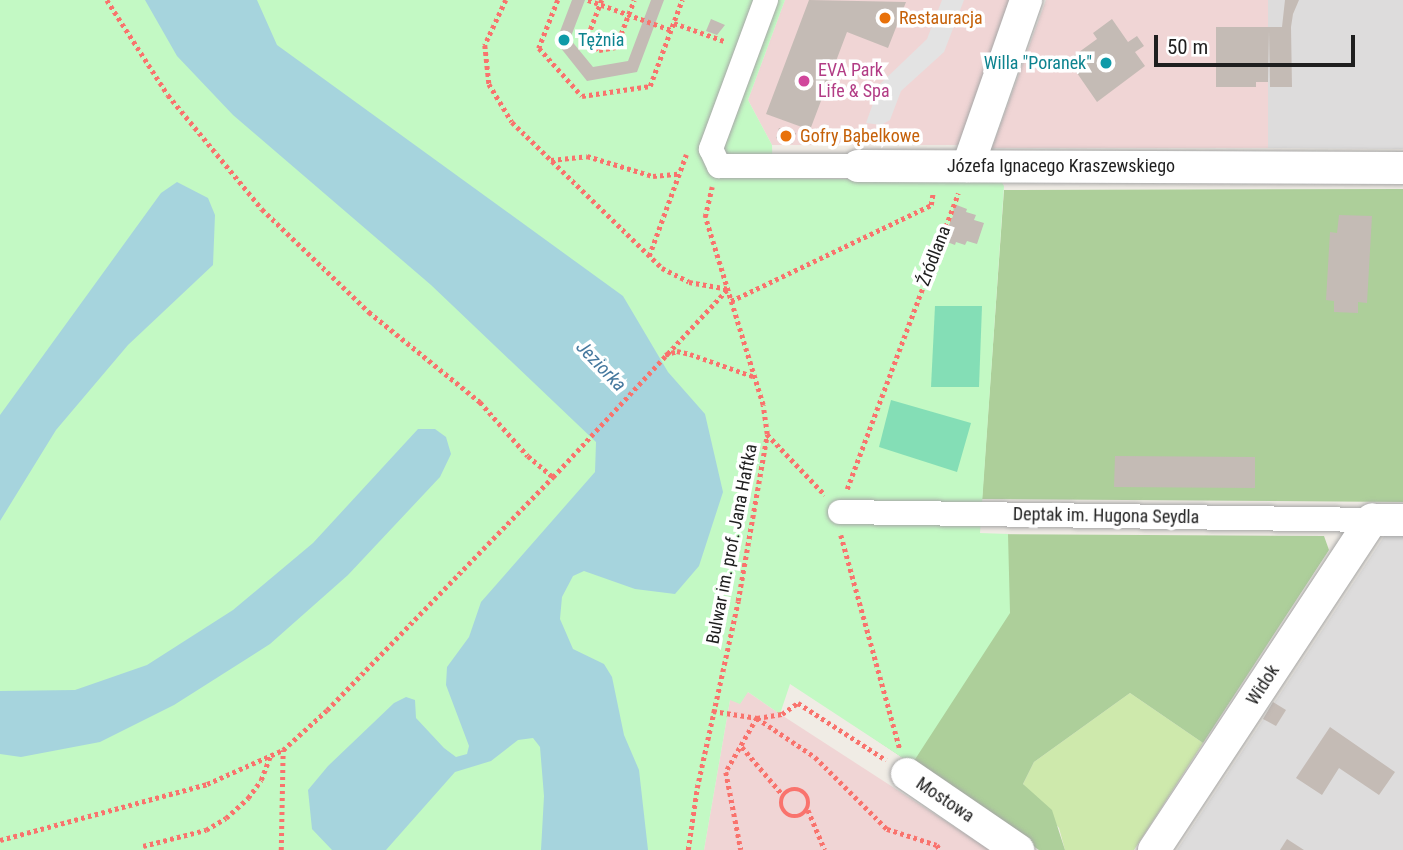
<!DOCTYPE html>
<meta charset="utf-8">
<style>
body{margin:0}
#map{position:relative;width:1403px;height:850px;overflow:hidden;background:#f0ece5;font-family:"Roboto Condensed",sans-serif}
div>[style]{position:absolute}
.residential>*{inset:0;background:#dddcdc}
.commercial>*{inset:0;background:#f0d5d5}
.grass>*{inset:0;background:#cee9ac}
.forest>*{inset:0;background:#adcf9a}
.park>*{inset:0;background:#c3f9c4}
.pitch>*{inset:0;background:#84deb6}
.parking>*{inset:0;background:#e3e3e3}
.water>*{inset:0;background:#a6d4dd}
.building>*{inset:0;background:#c4bbb5}
.path>*{height:4.5px;margin-top:-2.25px;transform-origin:0;background:repeating-linear-gradient(90deg,#f9736d 0 3.5px,transparent 0 7px)}
.path>.ring{margin:-2.25px;padding:0;box-sizing:content-box;background:none;border:4.5px solid #f9736d;border-radius:50%}
.roads{filter:drop-shadow(0 0 2px #a6a6a6) drop-shadow(0 0 2px #a6a6a6)}
.pedestrian>*{height:24px;margin:-12px;padding:0 12px;transform-origin:12px;border-radius:12px;background:#fff}
.minor>*{height:32px;margin:-16px;padding:0 16px;transform-origin:16px;border-radius:16px;background:#fff}
.dots>*{width:19px;height:19px;translate:-50% -50%;box-sizing:border-box;border:4px solid #fff;border-radius:50%}
span{translate:-50% -50%;white-space:nowrap;text-align:center;line-height:1.15;-webkit-text-stroke:7px #fff;paint-order:stroke}
.food-label{font-size:18px;color:#c56008}
.left{translate:0 -50%;text-align:left}
.culture-label{font-size:18px;color:#0d838f}
.right{translate:-100% -50%;text-align:right}
.hotel-label{font-size:18px;color:#b23c85}
.street-label{font-size:18px;color:#1f1f1f}
.water-label{font-size:19px;color:#46789e;font-style:italic}
.scale{position:absolute;left:1154px;top:35px;width:201px;height:32px;box-sizing:border-box;border:4px solid #1f1f1f;border-top:0;padding-left:9px;font-size:21px;line-height:24px;white-space:nowrap;color:#1f1f1f;-webkit-text-stroke:5px #fff;paint-order:stroke}
</style>
<div id="map">
<div class="residential">
<div style="clip-path:polygon(1268px 0,1403px 0,1403px 149px,1268px 148px)"></div>
<div style="clip-path:polygon(1385px 535px,1403px 535px,1403px 850px,1177px 850px)"></div>
</div>
<div class="commercial">
<div style="clip-path:polygon(785px 0,1013px 0,961px 145px,772px 145px,748px 100px)"></div>
<div style="clip-path:polygon(1046px 0,1268px 0,1268px 148px,992px 148px)"></div>
<div style="clip-path:polygon(748px 692px,780px 714px,990px 850px,704px 850px,730px 700px)"></div>
</div>
<div class="grass">
<div style="clip-path:polygon(1130px 693px,1203px 743px,1134px 850px,1065px 850px,1059px 828px,1023px 784px,1034px 762px)"></div>
</div>
<div class="forest">
<div style="clip-path:polygon(1403px 189px,1403px 502px,982px 499px,1004px 190px)"></div>
<div style="clip-path:polygon(980px 534px,1324px 536px,1329px 550px,1203px 743px,1130px 693px,1034px 762px,1023px 784px,1052px 810px,1065px 850px,1039px 850px,835px 712px)"></div>
</div>
<div class="park">
<div style="clip-path:polygon(0 0,785px 0,748px 100px,772px 145px,773px 178px,1001px 181px,1004px 186px,980px 533px,1008px 534px,1010px 613px,912px 764px,790px 684px,780px 714px,748px 692px,740px 704px,730px 700px,704px 850px,0 850px)"></div>
</div>
<div class="pitch">
<div style="clip-path:polygon(935px 306px,982px 306px,979px 387px,931px 387px)"></div>
<div style="clip-path:polygon(891px 400px,971px 423px,957px 472px,879px 447px)"></div>
</div>
<div class="parking">
<div style="clip-path:polygon(942px 0,964px 0,944px 52px,901px 91px,890px 120px,881px 125px,866px 123px,880px 84px,927px 39px)"></div>
</div>
<div class="water">
<div style="clip-path:polygon(145px 0,257px 0,277px 45px,623px 296px,668px 372px,705px 414px,723px 492px,699px 566px,675px 594px,635px 589px,584px 571px,573px 576px,562px 597px,560px 619px,573px 649px,604px 664px,612px 677px,624px 735px,639px 770px,648px 850px,541px 850px,544px 796px,540px 747px,533px 738px,518px 740px,491px 761px,455px 772px,386px 850px,332px 850px,312px 829px,308px 790px,328px 766px,394px 703px,406px 697px,415px 700px,416px 718px,444px 748px,456px 757px,467px 754px,469px 746px,446px 685px,447px 667px,469px 637px,481px 602px,595px 472px,596px 442px,431px 285px,233px 115px,177px 56px)"></div>
<div style="clip-path:polygon(177px 182px,208px 198px,215px 215px,213px 265px,128px 345px,56px 430px,0 521px,0 415px,161px 193px)"></div>
<div style="clip-path:polygon(418px 429px,435px 429px,446px 437px,451px 454px,440px 477px,348px 575px,270px 644px,174px 705px,100px 742px,21px 757px,0 754px,0 691px,75px 690px,147px 665px,233px 610px,313px 543px)"></div>
</div>
<div class="building">
<div style="clip-path:polygon(572px 0,585px 0,570px 39px,593px 67px,628px 61px,651px 0,664px 0,637px 72px,587px 81px,556px 42px)"></div>
<div style="clip-path:polygon(809px 0,906px 2px,888px 48px,847px 32px,810px 130px,766px 114px)"></div>
<div style="clip-path:polygon(1285px 0,1299px 0,1293px 14px,1291px 27px,1292px 87px,1270px 87px,1269px 31px,1268px 82px,1256px 82px,1256px 87px,1216px 87px,1216px 27px,1282px 27px)"></div>
<div style="clip-path:polygon(711px 19px,725px 25px,717px 35px,706px 31px)"></div>
<div style="clip-path:polygon(1112px 19px,1128px 42px,1137px 36px,1144px 46px,1135px 52px,1145px 66px,1097px 102px,1068px 60px,1097px 39px,1093px 33px)"></div>
<div style="clip-path:polygon(779px 128px,796px 133px,792px 144px,776px 138px)"></div>
<div style="clip-path:polygon(886px 132px,887px 144px,865px 144px,864px 133px)"></div>
<div style="clip-path:polygon(954px 204px,967px 209px,966px 212px,976px 215px,974px 220px,984px 223px,977px 244px,967px 241px,965px 245px,956px 242px,955px 245px,942px 240px,953px 216px)"></div>
<div style="clip-path:polygon(1339px 215px,1372px 216px,1367px 303px,1358px 302px,1358px 313px,1334px 312px,1334px 301px,1326px 300px,1330px 232px,1337px 233px)"></div>
<div style="clip-path:polygon(1115px 456px,1255px 457px,1255px 488px,1114px 487px)"></div>
<div style="clip-path:polygon(1273px 702px,1286px 710px,1276px 726px,1263px 719px)"></div>
<div style="clip-path:polygon(1330px 727px,1395px 772px,1379px 795px,1339px 768px,1322px 795px,1296px 778px)"></div>
<div style="clip-path:polygon(1287px 839px,1304px 850px,1280px 850px)"></div>
</div>
<div class="path">
<div style="left:107px;top:0;width:113px;rotate:57.3deg"></div>
<div style="left:168px;top:95px;width:148px;rotate:50.5deg"></div>
<div style="left:262px;top:209px;width:149px;rotate:43.9deg"></div>
<div style="left:369px;top:312px;width:143px;rotate:39deg"></div>
<div style="left:480px;top:402px;width:72px;rotate:48.4deg"></div>
<div style="left:528px;top:456px;width:33px;rotate:40deg"></div>
<div style="left:506px;top:0;width:50px;rotate:115deg"></div>
<div style="left:485px;top:45px;width:39px;rotate:84deg"></div>
<div style="left:489px;top:84px;width:44px;rotate:58.8deg"></div>
<div style="left:512px;top:122px;width:209px;rotate:44.2deg"></div>
<div style="left:662px;top:268px;width:30px;rotate:27deg"></div>
<div style="left:689px;top:282px;width:39px;rotate:10deg"></div>
<div style="left:558px;top:0;width:52px;rotate:111.6deg"></div>
<div style="left:539px;top:48px;width:64px;rotate:48.1deg"></div>
<div style="left:582px;top:96px;width:69px;rotate:-8.4deg"></div>
<div style="left:650px;top:86px;width:92px;rotate:-69.6deg"></div>
<div style="left:588px;top:0;width:88px;rotate:19.9deg"></div>
<div style="left:602px;top:0;width:39px;rotate:111deg"></div>
<div style="left:588px;top:36px;width:18px;rotate:52deg"></div>
<div style="left:599px;top:50px;width:17px;rotate:-10deg"></div>
<div style="left:616px;top:47px;width:50px;rotate:-69deg"></div>
<div style="left:674px;top:23px;width:53px;rotate:19.8deg"></div>
<div style="left:551px;top:160px;width:36px;rotate:-6deg"></div>
<div style="left:587px;top:156px;width:69px;rotate:16.9deg"></div>
<div style="left:653px;top:176px;width:25px;rotate:-5deg"></div>
<div style="left:649px;top:256px;width:108px;rotate:-69.9deg"></div>
<div style="left:731px;top:301px;width:222px;rotate:-25.6deg"></div>
<div style="left:931px;top:205px;width:12px;rotate:-81deg"></div>
<div style="left:665px;top:355px;width:13px;rotate:-18deg"></div>
<div style="left:677px;top:351px;width:13px;rotate:13deg"></div>
<div style="left:690px;top:354px;width:69px;rotate:19.5deg"></div>
<div style="left:767px;top:434px;width:84px;rotate:46.4deg"></div>
<div style="left:847px;top:489px;width:316px;rotate:-69.4deg"></div>
<div style="left:841px;top:535px;width:222px;rotate:74.6deg"></div>
<div style="left:713px;top:711px;width:45px;rotate:9deg"></div>
<div style="left:757px;top:718px;width:62px;rotate:119.9deg"></div>
<div style="left:726px;top:772px;width:79px;rotate:79.1deg"></div>
<div style="left:757px;top:718px;width:70px;rotate:33.9deg"></div>
<div style="left:815px;top:757px;width:102px;rotate:45deg"></div>
<div style="left:887px;top:829px;width:52px;rotate:17.7deg"></div>
<div style="left:937px;top:845px;width:6px;rotate:59deg"></div>
<div style="left:757px;top:718px;width:25px;rotate:-9deg"></div>
<div style="left:782px;top:714px;width:19px;rotate:-35deg"></div>
<div style="left:798px;top:703px;width:105px;rotate:32.9deg"></div>
<div style="left:742px;top:747px;width:63px;rotate:49.5deg"></div>
<div class="ring" style="left:781px;top:789px;width:23.5px;height:23.5px"></div>
<div style="left:808px;top:810px;width:43px;rotate:67deg"></div>
<div style="left:0;top:840px;width:214px;rotate:-15.1deg"></div>
<div style="left:207px;top:784px;width:83px;rotate:-24.1deg"></div>
<div style="left:283px;top:750px;width:59px;rotate:-42.3deg"></div>
<div style="left:327px;top:710px;width:325px;rotate:-45.9deg"></div>
<div style="left:553px;top:477px;width:257px;rotate:-47.1deg"></div>
<div style="left:143px;top:846px;width:65px;rotate:-14.3deg"></div>
<div style="left:206px;top:830px;width:23px;rotate:-31deg"></div>
<div style="left:226px;top:818px;width:30px;rotate:-42deg"></div>
<div style="left:248px;top:798px;width:22px;rotate:-54deg"></div>
<div style="left:261px;top:780px;width:26px;rotate:-69deg"></div>
<div style="left:281px;top:850px;width:100px;rotate:-88.9deg"></div>
<div style="left:688px;top:850px;width:63px;rotate:-81.7deg"></div>
<div style="left:697px;top:788px;width:191px;rotate:-77.6deg"></div>
<div style="left:738px;top:601px;width:169px;rotate:-80.1deg"></div>
<div style="left:767px;top:434px;width:29px;rotate:-98deg"></div>
<div style="left:763px;top:405px;width:197px;rotate:-107.1deg"></div>
<div style="left:705px;top:217px;width:31px;rotate:-77deg"></div>
</div>
<div class="roads">
<div class="pedestrian">
<div style="left:766px;top:0;width:159px;rotate:110.3deg"></div>
<div style="left:711px;top:149px;width:19px;rotate:65deg"></div>
<div style="left:719px;top:166px;width:139px"></div>
<div style="left:840px;top:512px;width:532px;rotate:0.86deg"></div>
</div>
<div class="minor">
<div style="left:858px;top:166px;width:545px;rotate:0.21deg"></div>
<div style="left:968px;top:166px;width:176px;rotate:-70.7deg"></div>
<div style="left:907px;top:774px;width:135px;rotate:34.4deg"></div>
<div style="left:1154px;top:850px;width:396px;rotate:-56.6deg"></div>
<div style="left:1372px;top:520px;width:31px"></div>
</div>
</div>
<div class="dots">
<div style="left:885px;top:18px;background:#e8710a"></div>
<div style="left:564px;top:40px;background:#0f9aa8"></div>
<div style="left:1106px;top:63px;background:#0f9aa8"></div>
<div style="left:804px;top:81px;background:#d1479c"></div>
<div style="left:786px;top:136px;background:#e8710a"></div>
</div>
<div class="food-label">
<span class="left" style="left:899px;top:18px">Restauracja</span>
<span class="left" style="left:800px;top:136px">Gofry Bąbelkowe</span>
</div>
<div class="culture-label">
<span class="left" style="left:578px;top:40px">Tężnia</span>
<span class="right" style="left:1092px;top:63px">Willa "Poranek"</span>
</div>
<div class="hotel-label">
<span class="left" style="left:818px;top:81px">EVA Park<br>Life &amp; Spa</span>
</div>
<div class="street-label">
<span style="left:1061px;top:166px">Józefa Ignacego Kraszewskiego</span>
<span style="left:934px;top:256px;rotate:-69deg">Źródlana</span>
<span style="left:1106px;top:516px;rotate:1deg">Deptak im. Hugona Seydla</span>
<span style="left:732px;top:544px;rotate:-79deg">Bulwar im. prof. Jana Haftka</span>
<span style="left:1263px;top:685px;rotate:-57deg">Widok</span>
<span style="left:945px;top:800px;rotate:34deg">Mostowa</span>
</div>
<div class="water-label">
<span style="left:601px;top:366px;rotate:46deg">Jeziorka</span>
</div>
<div class="scale">50 m</div>
</div>
